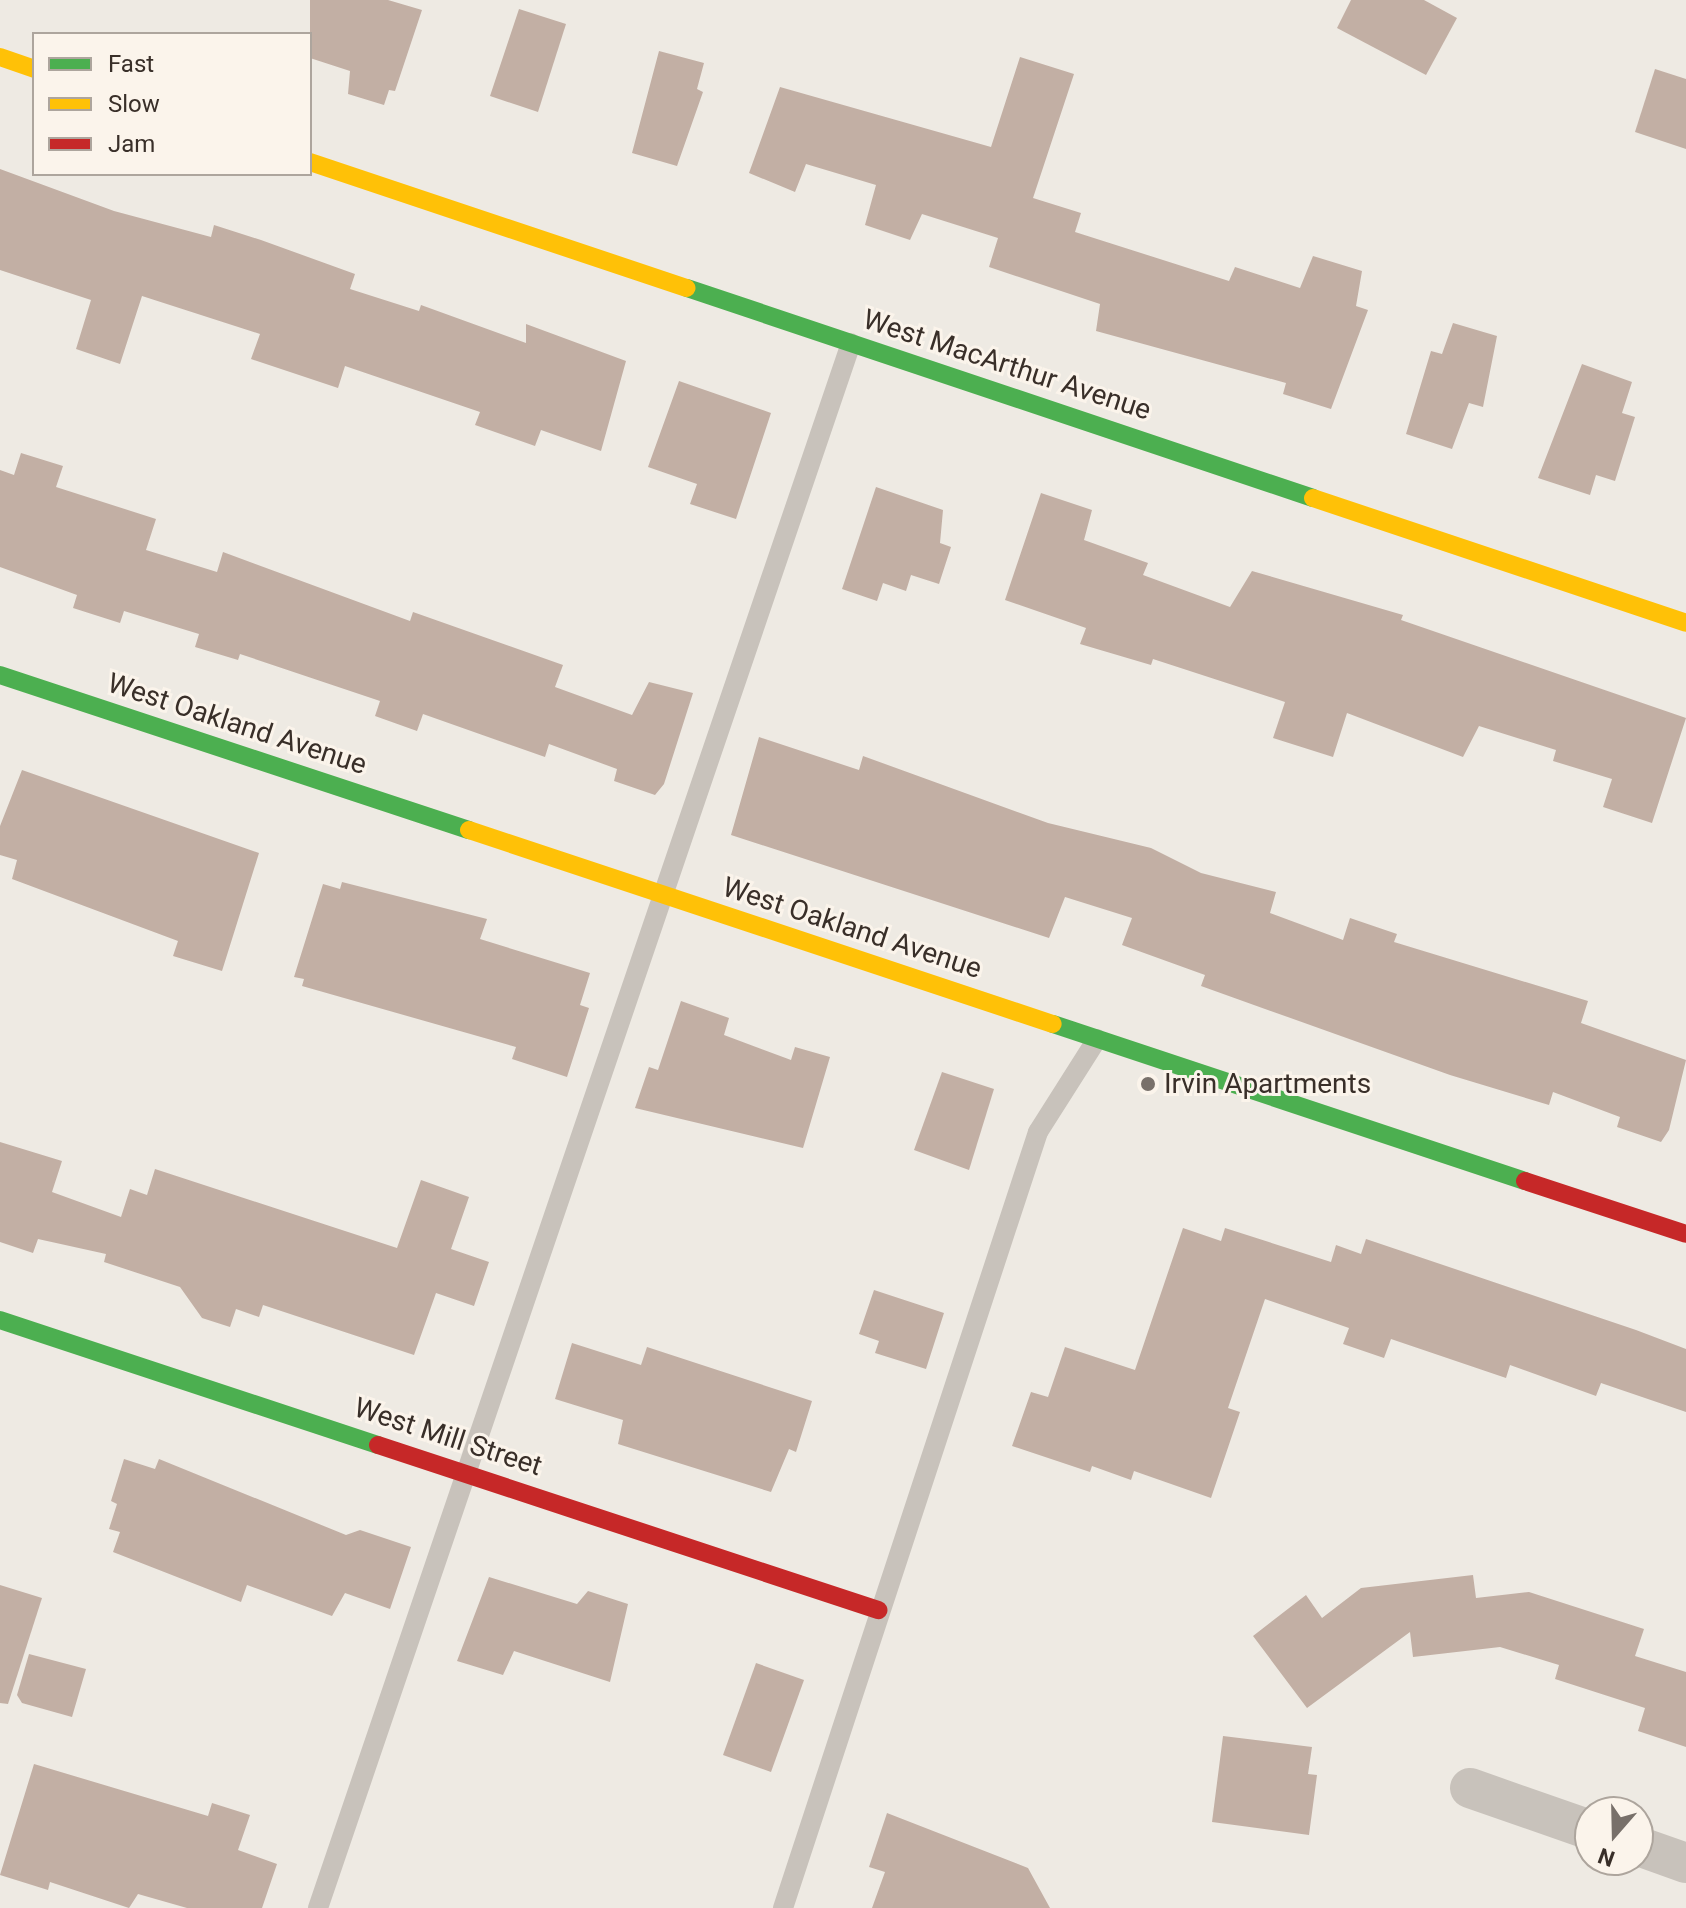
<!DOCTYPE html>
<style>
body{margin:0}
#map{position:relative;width:1686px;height:1908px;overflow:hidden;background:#eeeae3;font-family:Roboto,sans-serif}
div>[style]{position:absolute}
.building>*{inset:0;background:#c2afa4}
.lane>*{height:20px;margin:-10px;padding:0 10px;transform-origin:10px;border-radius:10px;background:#c8c2bb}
.street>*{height:40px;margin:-20px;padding:0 20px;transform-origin:20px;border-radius:20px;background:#c8c2bb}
.fast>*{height:18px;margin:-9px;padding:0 9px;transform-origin:9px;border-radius:9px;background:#4caf50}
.slow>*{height:18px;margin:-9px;padding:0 9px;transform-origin:9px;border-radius:9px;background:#ffc107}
.jam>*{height:18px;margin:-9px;padding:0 9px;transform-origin:9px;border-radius:9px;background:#c62828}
.dots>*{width:22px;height:22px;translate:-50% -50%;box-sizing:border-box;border:4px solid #fbf4eb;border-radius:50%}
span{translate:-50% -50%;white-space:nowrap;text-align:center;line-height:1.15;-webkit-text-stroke:6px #fbf4eb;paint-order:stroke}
.street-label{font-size:28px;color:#392f29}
.poi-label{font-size:28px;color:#392f29}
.left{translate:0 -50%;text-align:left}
.legend{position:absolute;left:32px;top:32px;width:280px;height:144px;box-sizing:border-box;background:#fbf4eb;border:2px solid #ada59d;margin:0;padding:10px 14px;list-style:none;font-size:24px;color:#392f29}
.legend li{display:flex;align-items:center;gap:16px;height:40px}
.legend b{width:40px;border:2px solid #ada59d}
.north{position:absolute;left:1574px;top:1796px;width:80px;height:80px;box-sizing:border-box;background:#fbf4eb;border:2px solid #ada59d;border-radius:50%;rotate:200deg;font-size:22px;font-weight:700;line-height:32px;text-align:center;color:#392f29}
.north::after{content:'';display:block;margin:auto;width:28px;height:36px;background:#78706a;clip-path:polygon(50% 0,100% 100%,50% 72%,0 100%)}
</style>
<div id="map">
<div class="building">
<div style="clip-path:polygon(310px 0,388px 0,422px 10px,395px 91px,389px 90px,384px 105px,348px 94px,350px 71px,310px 58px)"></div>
<div style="clip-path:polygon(1351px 0,1424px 0,1457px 18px,1426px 75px,1337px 28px)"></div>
<div style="clip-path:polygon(519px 9px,566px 24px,538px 112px,490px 96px)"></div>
<div style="clip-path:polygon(659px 51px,704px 63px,697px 89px,703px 92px,677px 166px,632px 153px)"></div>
<div style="clip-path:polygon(1020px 57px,1074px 74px,1033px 198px,1081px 213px,1075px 232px,1229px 281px,1235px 267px,1300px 288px,1313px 256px,1362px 271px,1356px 306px,1368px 310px,1331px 409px,1283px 394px,1286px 383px,1096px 331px,1100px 304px,989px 267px,998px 238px,922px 214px,910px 240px,865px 225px,876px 185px,806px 164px,795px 192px,749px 173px,780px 87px,991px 147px)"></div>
<div style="clip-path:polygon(1655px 69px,1686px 79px,1686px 149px,1635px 132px)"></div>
<div style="clip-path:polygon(0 169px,114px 211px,211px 237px,214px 225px,261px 240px,355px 274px,350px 289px,419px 311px,421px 305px,526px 343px,526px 324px,626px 361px,601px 451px,541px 430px,535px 446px,475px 425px,480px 412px,345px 366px,338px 388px,251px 359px,260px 334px,142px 296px,120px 364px,76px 349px,91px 300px,0 270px)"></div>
<div style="clip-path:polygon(1453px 323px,1497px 336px,1483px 407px,1469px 403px,1452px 449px,1406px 434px,1431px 351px,1442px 354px)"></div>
<div style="clip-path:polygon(1582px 364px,1632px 382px,1622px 413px,1635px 417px,1615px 481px,1596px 475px,1590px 495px,1538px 478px)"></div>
<div style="clip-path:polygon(679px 381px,771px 413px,736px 519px,690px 504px,697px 484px,648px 467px)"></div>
<div style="clip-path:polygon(21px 453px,63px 466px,56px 487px,156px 519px,146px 550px,217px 572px,223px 552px,410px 621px,413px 612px,563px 665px,555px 687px,632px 715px,649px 682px,693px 693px,664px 784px,655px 795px,614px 781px,617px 769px,549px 744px,545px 757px,423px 714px,417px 731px,375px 716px,380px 701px,240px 654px,238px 660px,195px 647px,199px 634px,124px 611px,120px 623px,73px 608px,77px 595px,0 567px,0 470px,14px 475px)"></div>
<div style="clip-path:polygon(876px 487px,943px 510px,940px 543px,951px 547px,939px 584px,911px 575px,906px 591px,883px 583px,877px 601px,842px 589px)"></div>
<div style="clip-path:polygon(1041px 493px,1092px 510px,1084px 540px,1148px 563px,1143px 575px,1230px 607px,1252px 571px,1403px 615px,1401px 620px,1686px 718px,1652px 823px,1603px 807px,1612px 779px,1553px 761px,1556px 750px,1479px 726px,1463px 757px,1347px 713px,1333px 757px,1273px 738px,1285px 702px,1153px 659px,1151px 665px,1080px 644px,1086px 628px,1005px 600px)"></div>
<div style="clip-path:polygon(759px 737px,859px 770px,863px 756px,1048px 823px,1151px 848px,1201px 873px,1276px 892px,1270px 913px,1343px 940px,1350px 918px,1397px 934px,1394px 942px,1588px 1001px,1581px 1023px,1686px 1060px,1669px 1130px,1661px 1142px,1617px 1127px,1620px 1117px,1553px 1092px,1549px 1105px,1450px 1075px,1201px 986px,1205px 975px,1122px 945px,1132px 918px,1065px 897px,1049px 938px,731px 835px)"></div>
<div style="clip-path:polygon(22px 770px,259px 853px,222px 971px,173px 956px,178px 941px,12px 879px,17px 860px,0 855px,0 826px)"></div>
<div style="clip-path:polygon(342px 882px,487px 919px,480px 939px,590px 973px,580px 1005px,589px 1008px,567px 1077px,512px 1059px,516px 1047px,302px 986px,304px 979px,294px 977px,323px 884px,340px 889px)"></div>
<div style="clip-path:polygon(681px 1001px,729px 1018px,724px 1035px,791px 1060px,795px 1047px,830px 1057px,803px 1148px,635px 1108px,649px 1067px,658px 1070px)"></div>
<div style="clip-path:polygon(942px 1072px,994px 1089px,969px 1170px,914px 1150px)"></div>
<div style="clip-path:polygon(0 1142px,62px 1161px,52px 1192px,121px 1217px,130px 1189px,147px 1195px,155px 1169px,397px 1248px,421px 1180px,469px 1197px,451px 1249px,489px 1262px,474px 1306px,436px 1293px,414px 1355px,263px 1305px,259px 1317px,236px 1309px,230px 1327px,202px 1318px,180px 1287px,104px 1262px,106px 1254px,38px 1239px,33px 1253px,0 1242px)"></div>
<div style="clip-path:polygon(1183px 1228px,1221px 1241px,1225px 1228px,1331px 1262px,1336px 1245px,1361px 1254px,1366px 1239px,1636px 1330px,1686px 1349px,1686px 1412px,1601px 1383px,1596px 1396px,1510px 1365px,1506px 1378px,1391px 1339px,1384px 1358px,1343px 1344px,1349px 1328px,1265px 1299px,1228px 1408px,1240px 1412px,1211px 1498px,1134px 1471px,1131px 1480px,1092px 1466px,1090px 1472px,1012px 1446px,1031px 1392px,1048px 1397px,1065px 1347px,1135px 1370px)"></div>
<div style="clip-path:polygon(874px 1290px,944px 1313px,926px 1369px,875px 1353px,879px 1341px,859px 1334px)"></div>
<div style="clip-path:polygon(572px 1343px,641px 1365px,647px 1347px,812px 1401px,796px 1452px,789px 1449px,771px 1492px,618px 1444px,623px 1420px,555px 1399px)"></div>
<div style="clip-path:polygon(124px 1459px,155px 1469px,159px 1459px,346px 1535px,360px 1530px,411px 1547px,390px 1609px,345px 1593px,332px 1616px,247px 1585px,241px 1602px,113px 1552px,120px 1532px,109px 1529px,117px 1504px,111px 1501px)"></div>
<div style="clip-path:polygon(1473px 1575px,1476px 1598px,1529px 1592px,1644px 1629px,1635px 1656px,1686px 1672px,1686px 1747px,1638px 1731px,1645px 1708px,1555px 1679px,1559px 1665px,1500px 1647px,1413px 1657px,1410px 1632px,1307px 1708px,1253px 1636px,1306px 1595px,1322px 1618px,1361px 1588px)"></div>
<div style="clip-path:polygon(489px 1577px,577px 1604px,588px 1591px,628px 1604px,610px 1682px,514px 1651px,503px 1675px,457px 1661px)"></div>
<div style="clip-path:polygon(0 1585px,42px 1598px,8px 1704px,0 1703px)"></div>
<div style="clip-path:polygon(29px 1654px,86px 1669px,72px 1717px,22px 1703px,17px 1695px)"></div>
<div style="clip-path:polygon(756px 1663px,804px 1680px,771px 1772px,723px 1755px)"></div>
<div style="clip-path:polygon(1223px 1736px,1312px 1747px,1308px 1774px,1317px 1775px,1309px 1835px,1212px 1822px)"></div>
<div style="clip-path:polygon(34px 1764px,208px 1816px,212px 1803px,250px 1815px,238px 1850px,277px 1864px,262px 1908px,187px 1908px,138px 1894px,129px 1908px,50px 1882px,48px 1890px,0 1875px)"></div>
<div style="clip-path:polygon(887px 1813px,1028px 1868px,1050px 1908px,872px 1908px,885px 1872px,869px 1867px)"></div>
</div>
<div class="lane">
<div style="left:318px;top:1908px;width:1653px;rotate:-71.19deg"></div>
<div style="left:783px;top:1908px;width:817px;rotate:-71.81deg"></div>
<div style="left:1038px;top:1132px;width:110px;rotate:-57.6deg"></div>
</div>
<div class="street">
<div style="left:1470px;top:1788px;width:127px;rotate:19.3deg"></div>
<div style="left:1638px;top:1846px;width:51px;rotate:19.5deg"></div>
</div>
<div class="fast">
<div style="left:687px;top:288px;width:660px;rotate:18.54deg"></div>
<div style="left:0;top:675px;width:494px;rotate:18.3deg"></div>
<div style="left:1053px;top:1024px;width:497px;rotate:18.4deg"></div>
<div style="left:0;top:1320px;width:398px;rotate:18.3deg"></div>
</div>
<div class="slow">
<div style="left:0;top:57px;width:36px;rotate:19deg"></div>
<div style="left:310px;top:162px;width:397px;rotate:18.5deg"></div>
<div style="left:1313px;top:498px;width:393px;rotate:18.5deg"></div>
<div style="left:469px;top:830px;width:615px;rotate:18.38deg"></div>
</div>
<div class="jam">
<div style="left:1525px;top:1181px;width:169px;rotate:18.2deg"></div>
<div style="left:378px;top:1445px;width:527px;rotate:18.26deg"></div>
</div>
<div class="dots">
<div style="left:1148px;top:1084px;background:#78706a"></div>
</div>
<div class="street-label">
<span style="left:1007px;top:365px;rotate:18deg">West MacArthur Avenue</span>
<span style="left:237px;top:724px;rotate:18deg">West Oakland Avenue</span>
<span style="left:852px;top:928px;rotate:18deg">West Oakland Avenue</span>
<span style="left:448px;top:1437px;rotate:18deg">West Mill Street</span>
</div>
<div class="poi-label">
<span class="left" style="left:1164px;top:1084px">Irvin Apartments</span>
</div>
<ul class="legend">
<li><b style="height:10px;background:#4caf50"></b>Fast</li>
<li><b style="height:10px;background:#ffc107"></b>Slow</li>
<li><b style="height:10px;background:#c62828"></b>Jam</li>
</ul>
<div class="north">N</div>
</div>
